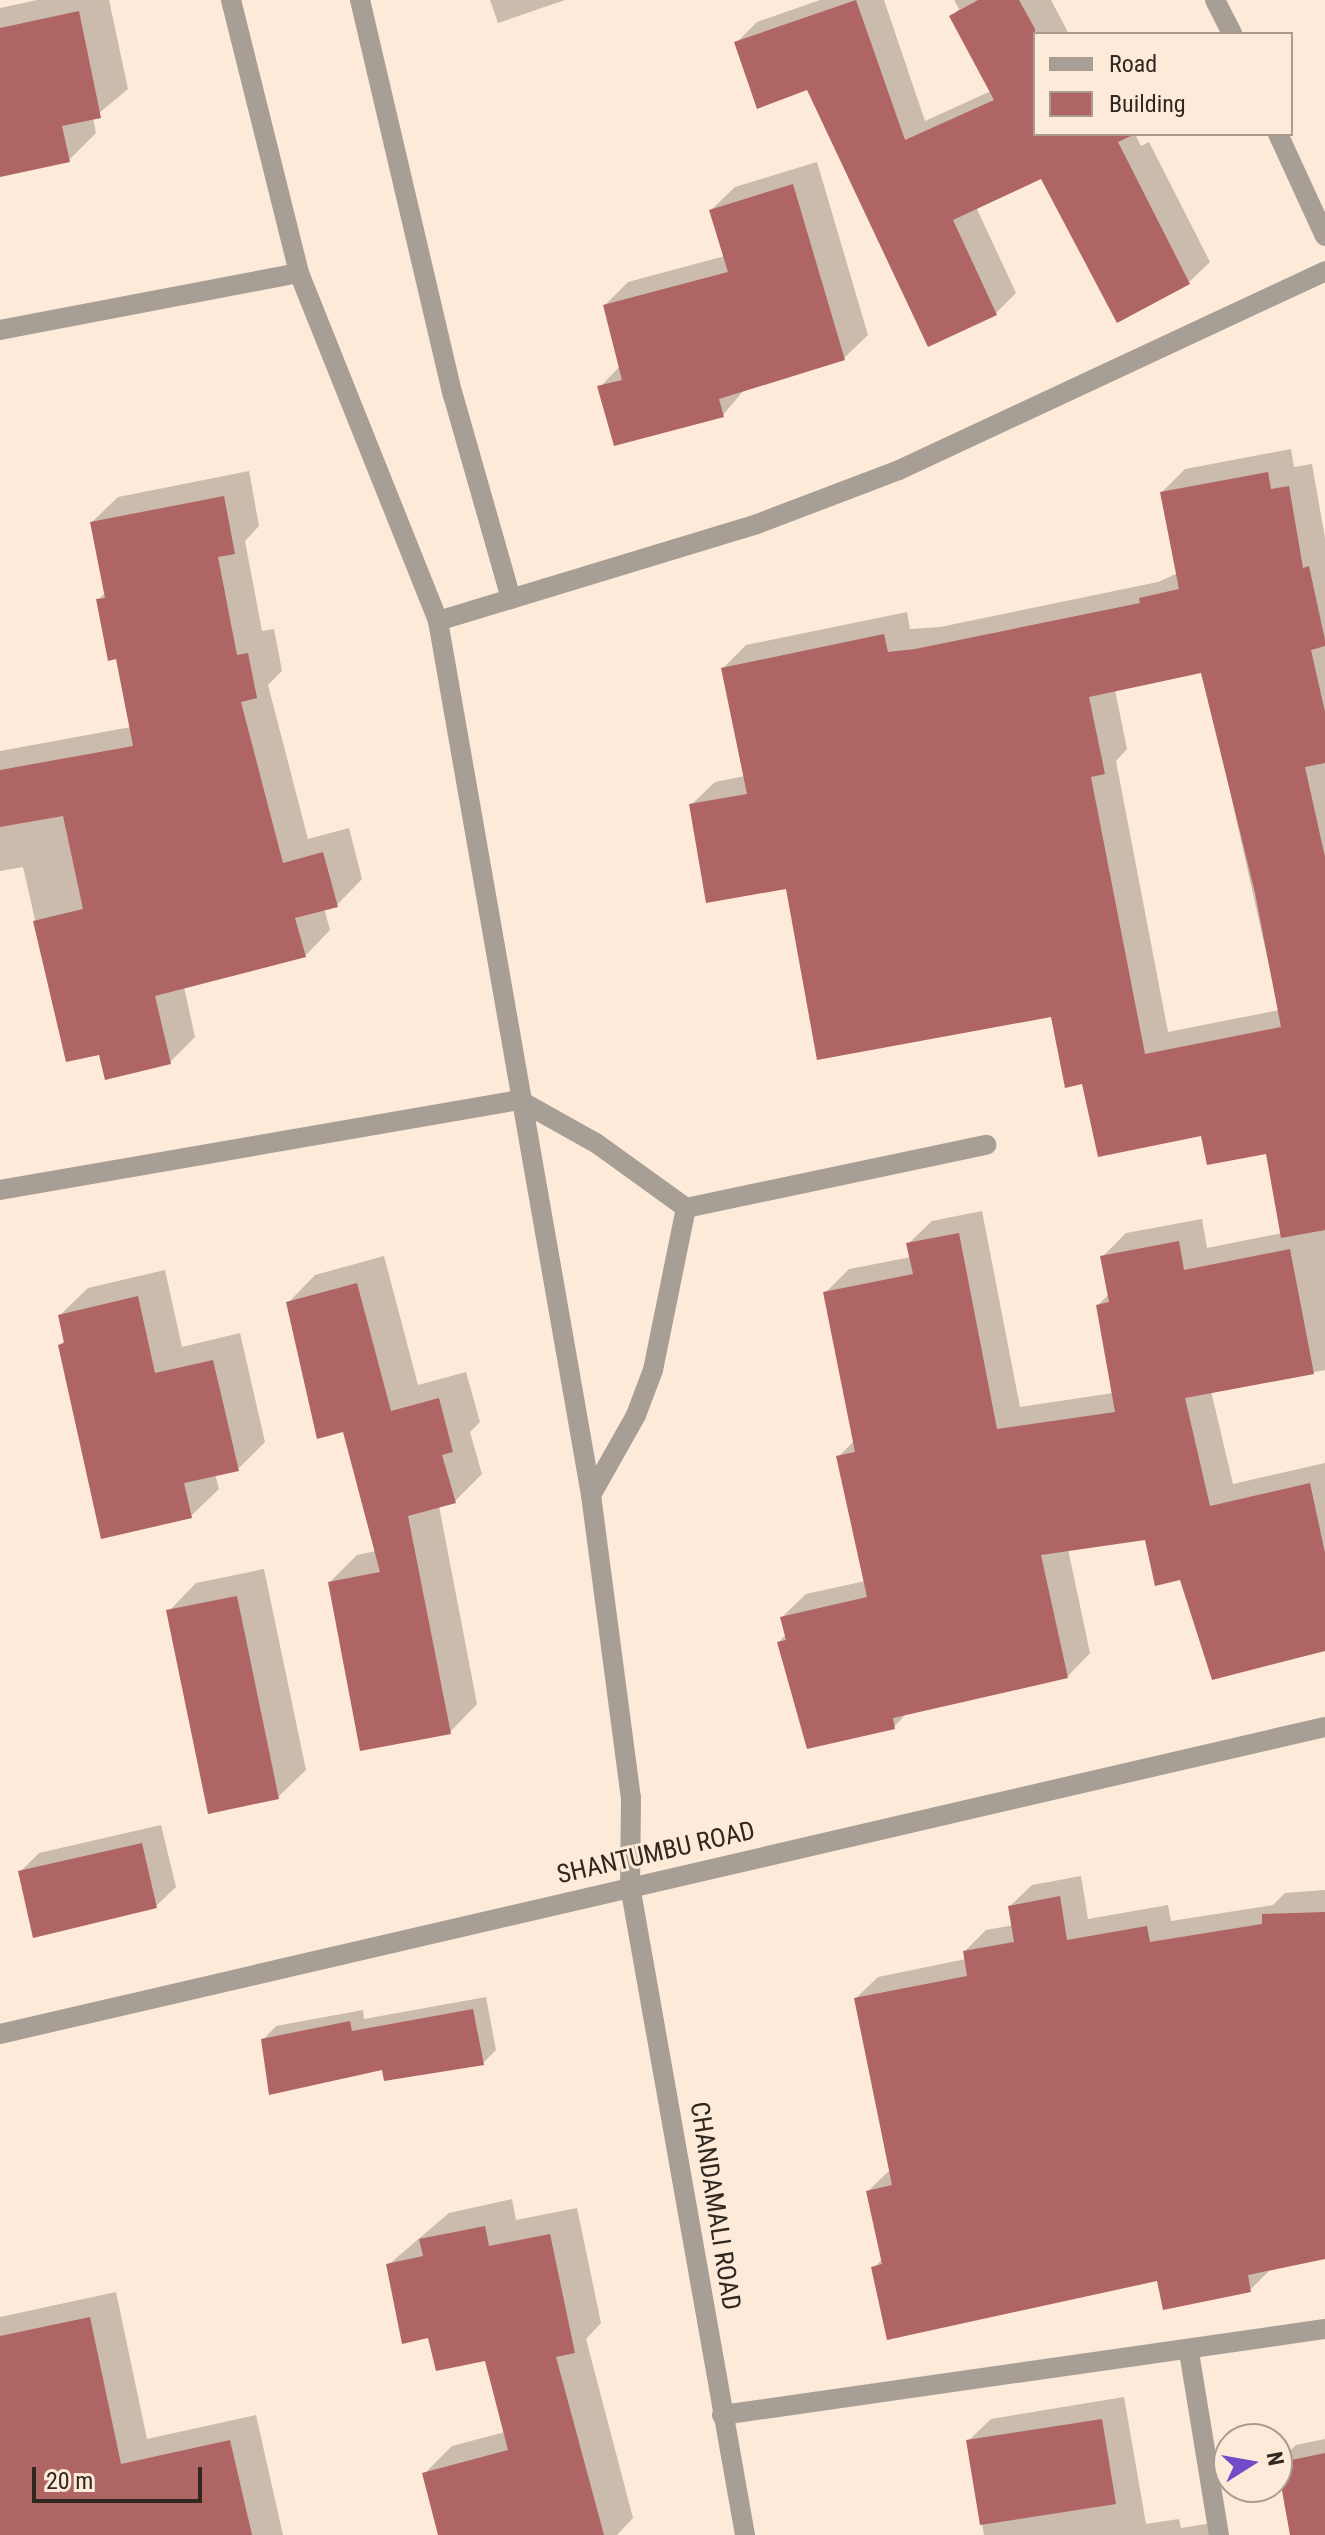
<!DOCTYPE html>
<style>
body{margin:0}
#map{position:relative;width:1325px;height:2535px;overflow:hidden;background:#fdead9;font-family:"Roboto Condensed",sans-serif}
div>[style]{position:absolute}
.shadow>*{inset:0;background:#0003}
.building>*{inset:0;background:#af6563}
.minor>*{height:20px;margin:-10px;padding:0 10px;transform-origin:10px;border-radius:10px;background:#a79f95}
.tertiary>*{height:20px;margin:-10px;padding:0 10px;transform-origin:10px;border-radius:10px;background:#a79f95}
span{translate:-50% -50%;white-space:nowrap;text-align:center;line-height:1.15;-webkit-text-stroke:6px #fdead9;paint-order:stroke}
.street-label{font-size:26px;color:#30271f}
.legend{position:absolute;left:1033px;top:32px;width:260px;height:104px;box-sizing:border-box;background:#fdead9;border:2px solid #ab9c8f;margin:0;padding:10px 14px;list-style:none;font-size:24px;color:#30271f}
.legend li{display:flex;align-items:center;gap:16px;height:40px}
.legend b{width:40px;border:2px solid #ab9c8f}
.north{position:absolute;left:1213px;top:2423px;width:80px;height:80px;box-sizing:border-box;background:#fdead9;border:2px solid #ab9c8f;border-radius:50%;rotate:79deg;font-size:22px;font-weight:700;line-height:32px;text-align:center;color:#30271f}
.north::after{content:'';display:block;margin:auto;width:28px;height:36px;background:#704dc6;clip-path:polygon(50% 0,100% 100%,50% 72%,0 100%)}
.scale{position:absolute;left:32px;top:2467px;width:170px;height:36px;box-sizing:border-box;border:4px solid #30271f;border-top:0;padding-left:10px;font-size:24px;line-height:28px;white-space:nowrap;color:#30271f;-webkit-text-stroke:6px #fdead9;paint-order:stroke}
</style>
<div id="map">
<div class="shadow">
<div style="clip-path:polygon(37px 0,109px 0,128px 89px,93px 118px,96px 133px,69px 160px,0 166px,0 8px)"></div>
<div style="clip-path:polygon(490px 0,565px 0,498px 23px)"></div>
<div style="clip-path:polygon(820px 0,884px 0,925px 121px,991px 91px,952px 16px,959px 9px,954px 0,1051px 0,1069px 34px,1035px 34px,1035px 134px,1135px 134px,1141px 146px,1149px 142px,1210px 262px,1189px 282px,1041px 176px,976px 207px,1016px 293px,996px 313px,808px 87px,736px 43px,757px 22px)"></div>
<div style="clip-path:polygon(817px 162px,868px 335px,844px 358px,745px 389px,723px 415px,600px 387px,620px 366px,605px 305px,628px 282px,725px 256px,711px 210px,735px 187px)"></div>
<div style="clip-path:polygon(evenodd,1291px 449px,1294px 467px,1312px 464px,1325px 538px,1325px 1370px,1211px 1391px,1233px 1484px,1325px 1463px,1325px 1649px,1182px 1578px,1147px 1537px,1068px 1549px,1090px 1653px,1067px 1677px,908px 1712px,894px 1727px,779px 1642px,786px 1634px,782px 1617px,806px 1594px,865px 1581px,838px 1457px,855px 1440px,825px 1293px,849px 1269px,911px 1257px,908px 1244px,932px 1221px,982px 1211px,1020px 1407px,1113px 1393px,1098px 1305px,1110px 1293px,1103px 1256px,1126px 1233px,1202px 1219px,1207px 1248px,1282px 1233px,1267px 1152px,1203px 1134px,1084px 1082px,1053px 1015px,787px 887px,691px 805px,715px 782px,745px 776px,723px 668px,746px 645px,907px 612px,910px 629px,940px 627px,1158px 582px,1178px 573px,1162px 492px,1185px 469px,1291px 449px,1203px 671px,1279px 1010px,1168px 1032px,1116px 761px,1127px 749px,1115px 690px,1203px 671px)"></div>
<div style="clip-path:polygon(249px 471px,259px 526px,245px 541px,262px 631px,274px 629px,282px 671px,268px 685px,308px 839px,349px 828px,362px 879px,337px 905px,324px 908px,330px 930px,305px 956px,184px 987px,195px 1037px,170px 1062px,101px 1053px,67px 1060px,23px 867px,0 871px,0 751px,131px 727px,118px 657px,98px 600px,106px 592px,92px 522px,118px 497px)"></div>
<div style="clip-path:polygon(384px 1256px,418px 1385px,466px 1372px,480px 1422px,470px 1432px,482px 1474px,455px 1501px,439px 1506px,477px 1704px,450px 1732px,330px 1582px,357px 1555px,376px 1551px,344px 1430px,288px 1303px,315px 1275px)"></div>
<div style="clip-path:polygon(165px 1270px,182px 1347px,240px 1333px,265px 1442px,238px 1469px,215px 1474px,219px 1489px,191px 1516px,60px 1345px,65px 1340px,60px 1315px,88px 1288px)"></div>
<div style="clip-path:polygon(264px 1569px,306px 1770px,278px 1797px,169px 1611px,196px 1583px)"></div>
<div style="clip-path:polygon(161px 1825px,176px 1887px,156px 1906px,20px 1872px,39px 1853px)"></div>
<div style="clip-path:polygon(1081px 1876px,1088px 1919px,1168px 1905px,1171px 1921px,1273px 1905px,1285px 1893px,1325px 1890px,1325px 2257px,1272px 2268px,1250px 2290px,1158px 2279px,874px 2268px,883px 2258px,868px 2191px,891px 2169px,856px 1998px,878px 1977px,966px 1959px,965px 1951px,986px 1930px,1014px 1925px,1010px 1906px,1032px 1885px)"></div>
<div style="clip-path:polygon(486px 1997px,496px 2050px,483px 2063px,384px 2068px,263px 2040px,276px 2026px,363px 2010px,364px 2019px)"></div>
<div style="clip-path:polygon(512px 2199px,516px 2220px,577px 2208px,601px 2323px,586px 2339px,633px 2518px,617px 2535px,440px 2535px,424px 2474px,452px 2446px,505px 2432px,487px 2359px,430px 2335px,388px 2265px,449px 2213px)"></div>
<div style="clip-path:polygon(116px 2292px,147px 2439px,256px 2415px,283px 2535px,0 2535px,0 2317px)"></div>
<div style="clip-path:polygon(1124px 2397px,1146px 2524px,1179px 2519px,1181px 2528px,1212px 2523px,1214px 2535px,984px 2535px,968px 2441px,991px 2419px)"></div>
<div style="clip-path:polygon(1325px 2439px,1325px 2535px,1301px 2535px,1277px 2464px,1296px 2445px)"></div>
</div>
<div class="building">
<div style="clip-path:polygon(856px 0,905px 140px,994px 100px,949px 16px,978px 0,1019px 0,1035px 29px,1035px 134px,1135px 134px,1118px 142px,1190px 284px,1117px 323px,1041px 179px,953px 220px,997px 315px,928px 347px,807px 90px,757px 109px,734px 42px)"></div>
<div style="clip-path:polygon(79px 11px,101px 118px,62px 126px,70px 162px,0 177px,0 28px)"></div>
<div style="clip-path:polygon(793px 184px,845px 360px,719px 399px,724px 417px,614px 446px,597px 386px,622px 380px,603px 305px,728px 272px,709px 210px)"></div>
<div style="clip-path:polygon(evenodd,1268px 472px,1271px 489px,1289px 486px,1303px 568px,1309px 566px,1325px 640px,1325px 646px,1311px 650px,1325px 712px,1325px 763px,1305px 767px,1325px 857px,1325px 1230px,1281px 1238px,1266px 1154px,1207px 1165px,1201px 1136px,1098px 1157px,1082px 1084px,1065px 1088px,1051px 1017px,817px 1060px,786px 889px,706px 903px,689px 804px,747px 794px,721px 668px,884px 634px,888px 652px,915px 649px,1140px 603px,1139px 598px,1179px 589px,1160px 492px,1268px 472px,1201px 673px,1255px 893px,1281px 1027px,1145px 1054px,1091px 777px,1105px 774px,1089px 697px,1201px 673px)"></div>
<div style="clip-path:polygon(224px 496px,235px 554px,218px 557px,237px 655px,248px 653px,257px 698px,241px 702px,283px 863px,323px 852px,338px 907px,295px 918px,306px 957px,155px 996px,171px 1064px,105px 1080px,99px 1055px,66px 1062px,33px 921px,83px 909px,63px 816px,0 827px,0 770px,133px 746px,116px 659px,108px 661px,96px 599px,105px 598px,90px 522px)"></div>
<div style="clip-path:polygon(959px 1233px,997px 1429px,1115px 1412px,1096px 1305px,1109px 1302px,1100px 1256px,1179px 1241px,1184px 1270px,1290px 1249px,1314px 1374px,1185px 1398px,1210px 1506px,1310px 1483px,1325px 1553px,1325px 1651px,1212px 1680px,1180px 1580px,1155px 1586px,1145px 1540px,1041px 1555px,1068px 1678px,893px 1718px,895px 1729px,807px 1749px,777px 1642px,786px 1640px,780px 1617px,867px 1597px,836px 1456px,855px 1452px,823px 1292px,913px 1274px,906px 1243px)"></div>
<div style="clip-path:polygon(357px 1283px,391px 1411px,439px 1398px,453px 1452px,442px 1455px,456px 1503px,408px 1516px,451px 1734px,360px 1751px,328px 1582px,380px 1572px,343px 1432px,317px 1439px,286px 1302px)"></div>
<div style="clip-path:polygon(138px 1296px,155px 1373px,213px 1360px,239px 1471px,184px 1483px,192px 1518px,101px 1539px,58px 1345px,64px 1343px,58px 1315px)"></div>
<div style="clip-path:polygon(237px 1596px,279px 1799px,208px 1814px,166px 1610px)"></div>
<div style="clip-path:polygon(142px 1843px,157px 1908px,33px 1938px,18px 1871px)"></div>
<div style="clip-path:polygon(1060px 1896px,1067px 1940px,1147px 1926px,1150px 1942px,1262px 1924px,1262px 1914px,1325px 1912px,1325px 2259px,1248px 2275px,1251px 2292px,1163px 2310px,1157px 2281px,887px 2340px,871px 2267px,882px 2264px,866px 2191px,892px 2185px,854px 1998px,967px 1976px,963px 1951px,1014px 1942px,1008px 1906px)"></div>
<div style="clip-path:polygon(473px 2009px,484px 2065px,384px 2081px,382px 2070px,269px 2095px,261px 2039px,350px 2021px,352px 2031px)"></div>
<div style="clip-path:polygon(485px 2226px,489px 2246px,550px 2234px,575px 2353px,556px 2357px,604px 2535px,438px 2535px,422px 2473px,508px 2450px,485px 2361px,436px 2371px,428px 2338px,402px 2344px,386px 2264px,423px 2256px,419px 2239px)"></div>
<div style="clip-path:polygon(90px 2317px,121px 2464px,230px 2440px,252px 2535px,0 2535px,0 2336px)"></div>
<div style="clip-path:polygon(1102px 2419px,1116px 2504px,980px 2525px,966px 2440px)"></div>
<div style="clip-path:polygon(1325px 2453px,1325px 2535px,1290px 2535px,1277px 2463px)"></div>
</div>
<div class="minor">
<div style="left:231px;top:0;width:281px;rotate:76deg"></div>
<div style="left:299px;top:273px;width:375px;rotate:68.2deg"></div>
<div style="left:438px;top:621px;width:887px;rotate:80.07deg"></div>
<div style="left:591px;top:1495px;width:305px;rotate:82.5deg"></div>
<div style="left:631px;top:1797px;width:89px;rotate:90.6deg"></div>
<div style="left:630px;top:1886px;width:659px;rotate:79.95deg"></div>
<div style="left:360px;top:0;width:406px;rotate:76.8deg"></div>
<div style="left:453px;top:395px;width:212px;rotate:74.1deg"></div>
<div style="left:1215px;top:0;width:38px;rotate:63deg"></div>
<div style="left:1278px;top:134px;width:112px;rotate:65.3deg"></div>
<div style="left:0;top:330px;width:304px;rotate:-10.8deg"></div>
<div style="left:438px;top:621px;width:333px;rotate:-16.9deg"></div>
<div style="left:757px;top:524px;width:152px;rotate:-20.8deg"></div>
<div style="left:899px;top:470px;width:470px;rotate:-25deg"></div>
<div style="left:0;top:1190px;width:527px;rotate:-9.84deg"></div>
<div style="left:519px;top:1100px;width:88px;rotate:29.2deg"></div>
<div style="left:596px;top:1143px;width:111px;rotate:35.8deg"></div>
<div style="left:686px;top:1208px;width:307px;rotate:-11.9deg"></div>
<div style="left:591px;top:1495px;width:92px;rotate:-60.6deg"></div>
<div style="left:636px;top:1415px;width:48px;rotate:-69.3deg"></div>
<div style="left:653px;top:1370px;width:165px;rotate:-78.5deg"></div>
<div style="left:1189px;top:2352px;width:185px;rotate:80.7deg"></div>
<div style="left:722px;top:2415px;width:609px;rotate:-8.12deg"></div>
</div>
<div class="tertiary">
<div style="left:0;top:2034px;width:1360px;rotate:-13.05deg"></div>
</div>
<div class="street-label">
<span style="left:656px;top:1853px;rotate:-13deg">SHANTUMBU ROAD</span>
<span style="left:715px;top:2206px;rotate:81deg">CHANDAMALI ROAD</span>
</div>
<ul class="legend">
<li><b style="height:10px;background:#a79f95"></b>Road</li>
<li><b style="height:22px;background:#af6563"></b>Building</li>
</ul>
<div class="north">N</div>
<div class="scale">20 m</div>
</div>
